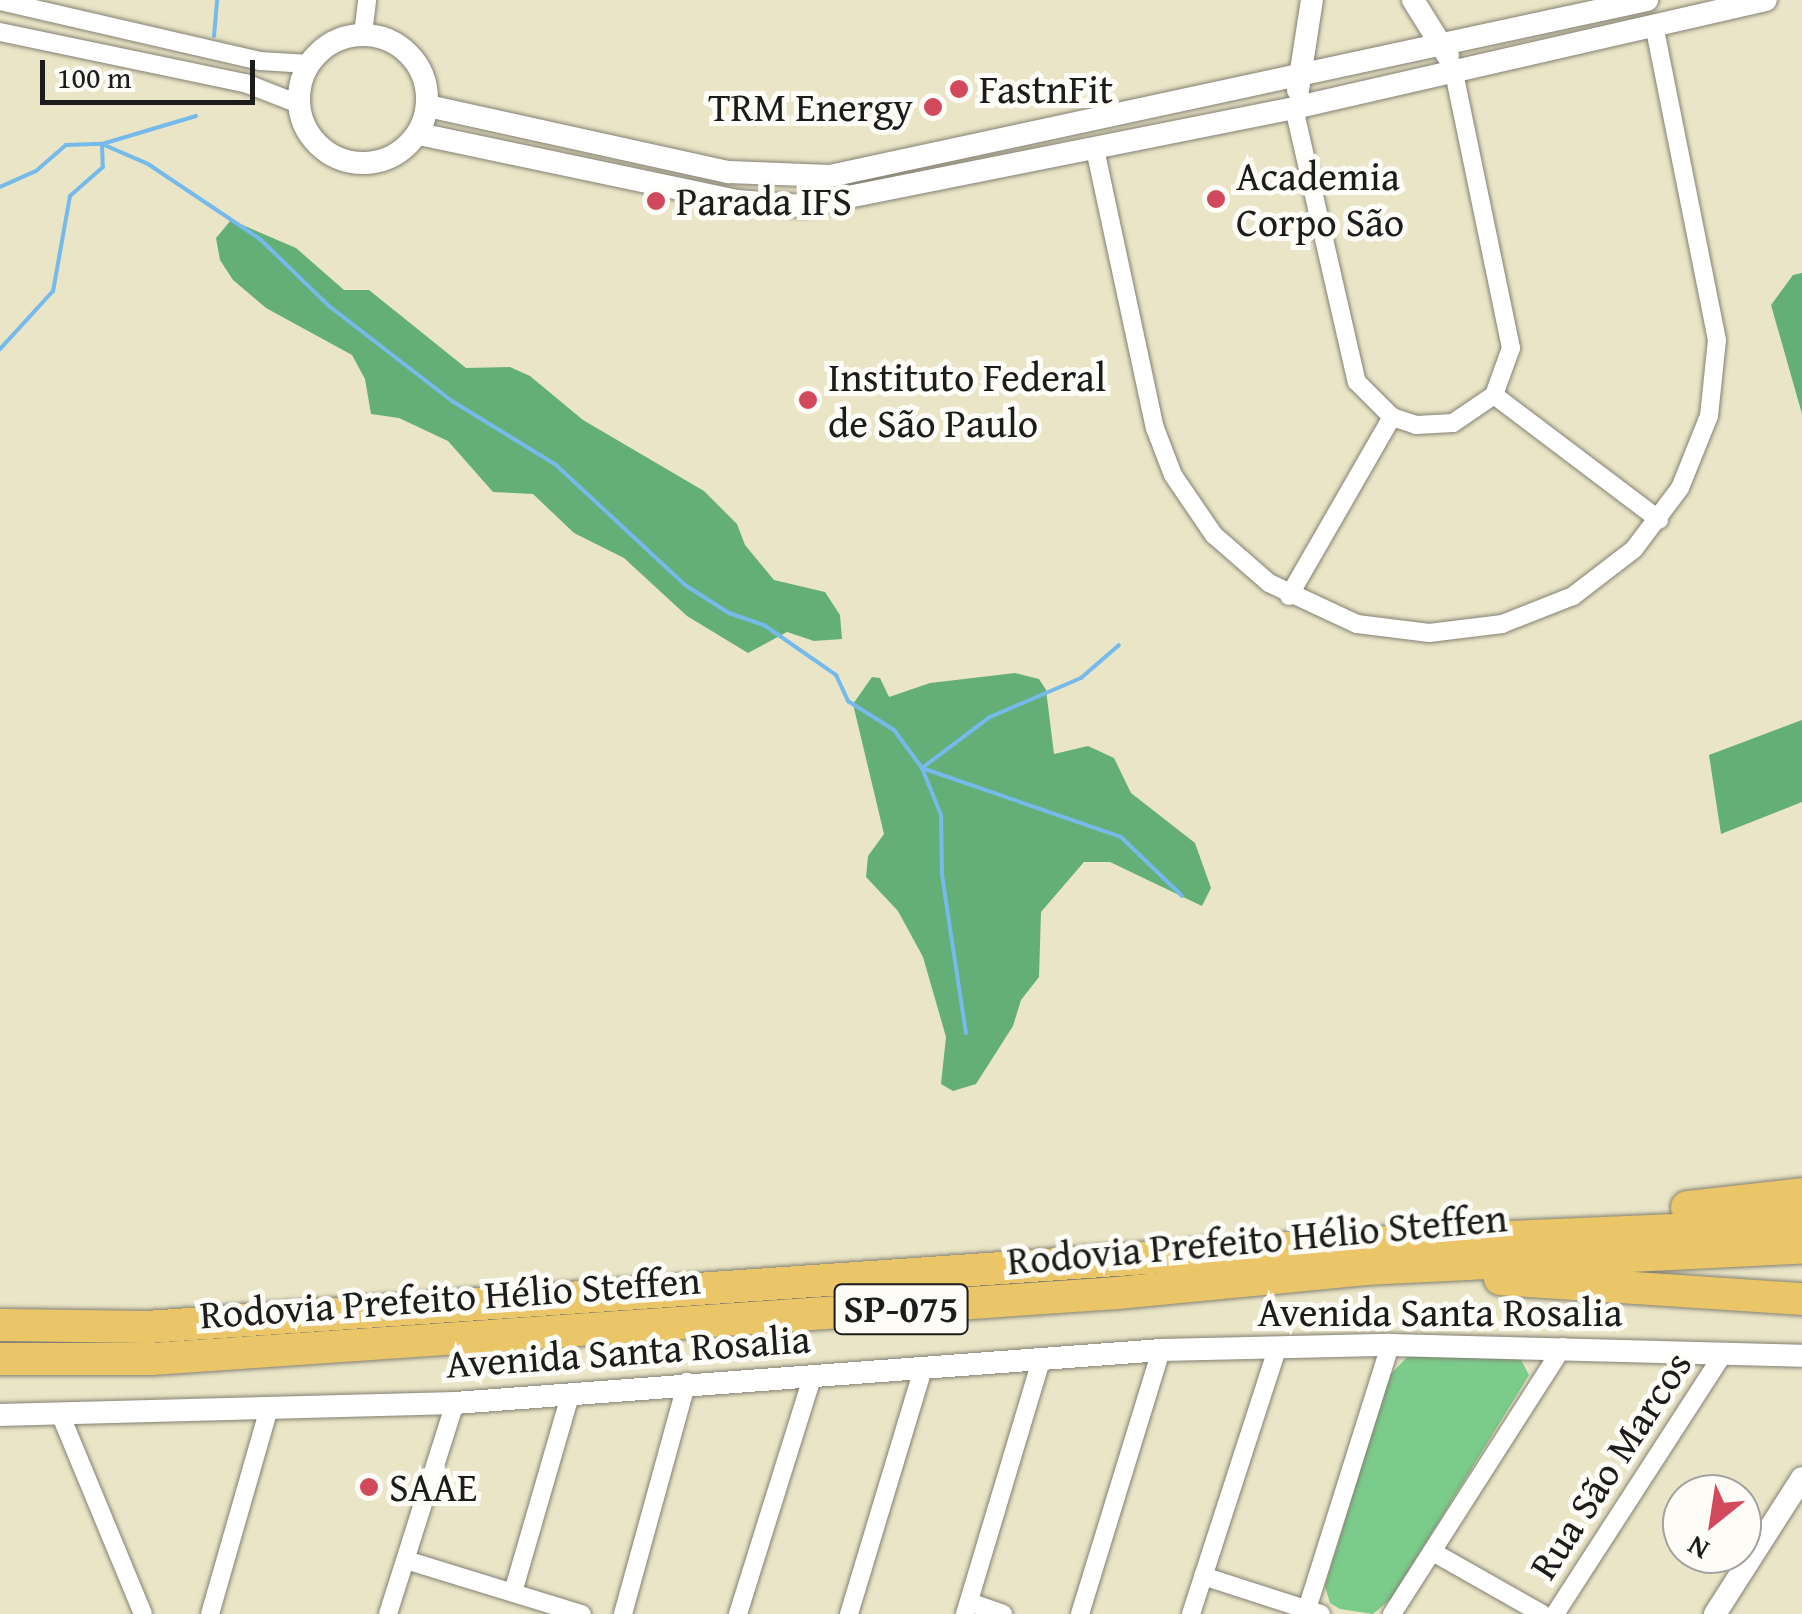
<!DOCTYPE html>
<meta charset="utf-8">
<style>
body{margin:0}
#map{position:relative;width:1802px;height:1614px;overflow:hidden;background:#eae5c7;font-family:"Gentium Book Plus",serif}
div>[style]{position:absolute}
.green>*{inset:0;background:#7bcb8b}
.forest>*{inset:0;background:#64af77}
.stream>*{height:4px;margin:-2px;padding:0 2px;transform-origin:2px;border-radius:2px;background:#75baeb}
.roads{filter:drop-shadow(0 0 2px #838072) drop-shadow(0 0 2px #838072)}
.minor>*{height:18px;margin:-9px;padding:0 9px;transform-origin:9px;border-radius:9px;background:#fff}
.tertiary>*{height:22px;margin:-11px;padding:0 11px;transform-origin:11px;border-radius:11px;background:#fff}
.tertiary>.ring{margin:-11px;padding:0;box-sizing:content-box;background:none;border:22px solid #fff;border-radius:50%}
.motorway>*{height:32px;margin:-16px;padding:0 16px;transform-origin:16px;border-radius:16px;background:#ebc669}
.dots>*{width:28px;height:28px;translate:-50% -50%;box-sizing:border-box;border:5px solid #fdfcf7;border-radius:50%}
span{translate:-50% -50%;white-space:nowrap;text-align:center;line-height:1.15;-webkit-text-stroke:10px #fdfcf7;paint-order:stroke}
.shield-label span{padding:2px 8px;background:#fdfcf7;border:2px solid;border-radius:8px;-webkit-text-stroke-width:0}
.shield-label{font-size:38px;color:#1c1c1c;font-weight:700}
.poi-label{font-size:40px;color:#1c1c1c}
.left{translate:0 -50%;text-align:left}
.right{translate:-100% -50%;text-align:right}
.street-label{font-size:40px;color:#1c1c1c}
.north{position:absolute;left:1662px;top:1474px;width:100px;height:100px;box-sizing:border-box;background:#fdfcf7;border:2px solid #a3a29f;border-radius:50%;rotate:210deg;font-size:28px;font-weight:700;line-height:40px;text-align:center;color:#1c1c1c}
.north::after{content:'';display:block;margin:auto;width:35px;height:45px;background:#d1495b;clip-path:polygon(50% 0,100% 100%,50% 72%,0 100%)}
.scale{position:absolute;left:40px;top:60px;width:215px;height:45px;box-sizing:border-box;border:5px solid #1c1c1c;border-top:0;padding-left:12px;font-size:30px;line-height:35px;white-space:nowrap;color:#1c1c1c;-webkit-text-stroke:8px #fdfcf7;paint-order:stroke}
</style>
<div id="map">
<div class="green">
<div style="clip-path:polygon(1408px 1356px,1520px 1358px,1529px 1375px,1392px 1598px,1373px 1614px,1340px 1609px,1330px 1603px,1325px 1586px,1389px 1376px)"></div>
</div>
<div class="forest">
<div style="clip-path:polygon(231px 220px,296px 248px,344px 290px,369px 290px,466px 368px,510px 367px,530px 376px,583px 420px,704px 491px,737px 524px,745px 545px,774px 580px,825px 592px,840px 615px,842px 639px,814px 641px,787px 632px,748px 653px,687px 616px,624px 558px,574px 533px,533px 494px,493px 492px,448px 441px,399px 418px,371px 414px,365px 379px,352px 355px,266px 308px,233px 280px,220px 260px,216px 238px)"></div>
<div style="clip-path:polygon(1802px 273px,1802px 414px,1771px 305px,1793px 275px)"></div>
<div style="clip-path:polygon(1015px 673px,1039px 679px,1046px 690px,1054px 754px,1088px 746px,1114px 758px,1131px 793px,1195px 843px,1211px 888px,1202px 906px,1110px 862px,1084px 862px,1041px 912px,1039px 977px,1021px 1000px,1013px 1026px,976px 1084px,953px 1091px,941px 1084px,946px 1037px,923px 957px,898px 911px,866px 877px,868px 856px,884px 834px,853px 704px,872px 677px,880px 678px,889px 697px,930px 683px)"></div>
<div style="clip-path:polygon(1802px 720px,1802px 802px,1721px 834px,1709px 755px)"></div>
</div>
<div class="stream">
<div style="left:214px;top:36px;width:36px;rotate:-85deg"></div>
<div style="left:196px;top:116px;width:98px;rotate:163.4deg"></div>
<div style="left:102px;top:144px;width:50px;rotate:23.5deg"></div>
<div style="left:148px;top:164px;width:135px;rotate:33.8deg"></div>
<div style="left:260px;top:239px;width:96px;rotate:44.2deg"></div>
<div style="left:329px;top:306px;width:155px;rotate:37.7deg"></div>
<div style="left:452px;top:401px;width:121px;rotate:31.5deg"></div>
<div style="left:555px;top:464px;width:178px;rotate:42.9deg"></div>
<div style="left:685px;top:585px;width:52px;rotate:32.5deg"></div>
<div style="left:729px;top:613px;width:37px;rotate:19deg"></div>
<div style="left:764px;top:625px;width:88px;rotate:34.8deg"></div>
<div style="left:836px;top:675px;width:29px;rotate:65deg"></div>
<div style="left:848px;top:701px;width:54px;rotate:32.2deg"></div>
<div style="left:894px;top:730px;width:47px;rotate:53.6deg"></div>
<div style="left:922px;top:768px;width:51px;rotate:68deg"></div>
<div style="left:941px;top:815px;width:60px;rotate:89deg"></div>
<div style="left:942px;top:875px;width:160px;rotate:81.4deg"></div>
<div style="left:0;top:187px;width:39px;rotate:-24deg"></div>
<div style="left:36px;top:171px;width:40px;rotate:-41deg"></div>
<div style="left:66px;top:145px;width:36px;rotate:-2deg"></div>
<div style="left:102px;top:144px;width:23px;rotate:88deg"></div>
<div style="left:103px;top:167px;width:44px;rotate:138.7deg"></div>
<div style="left:70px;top:196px;width:97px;rotate:100.1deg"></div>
<div style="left:53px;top:291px;width:79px;rotate:132.4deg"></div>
<div style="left:922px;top:768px;width:211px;rotate:19.1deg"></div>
<div style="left:1121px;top:837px;width:85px;rotate:44deg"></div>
<div style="left:922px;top:768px;width:85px;rotate:-36.9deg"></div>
<div style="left:990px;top:717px;width:99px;rotate:-23.2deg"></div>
<div style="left:1081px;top:678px;width:50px;rotate:-41deg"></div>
</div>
<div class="roads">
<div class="minor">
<div style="left:0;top:1px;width:267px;rotate:13deg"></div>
<div style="left:260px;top:61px;width:49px;rotate:3.5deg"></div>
<div style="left:0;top:32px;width:250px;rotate:11.8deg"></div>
<div style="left:245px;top:83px;width:58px;rotate:21.3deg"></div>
<div style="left:363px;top:34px;width:34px;rotate:-83deg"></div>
<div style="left:1294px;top:108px;width:281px;rotate:77.1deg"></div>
<div style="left:1357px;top:382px;width:49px;rotate:45deg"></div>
<div style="left:1392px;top:417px;width:25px;rotate:18deg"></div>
<div style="left:1416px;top:425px;width:37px;rotate:-3deg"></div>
<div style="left:1453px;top:423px;width:50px;rotate:-34.3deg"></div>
<div style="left:1494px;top:395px;width:50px;rotate:-70.1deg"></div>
<div style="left:1511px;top:348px;width:281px;rotate:-101.7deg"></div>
<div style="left:1095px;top:149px;width:285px;rotate:77.9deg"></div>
<div style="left:1155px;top:428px;width:50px;rotate:69deg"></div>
<div style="left:1173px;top:475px;width:73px;rotate:55.7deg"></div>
<div style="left:1214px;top:535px;width:73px;rotate:41.1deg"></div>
<div style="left:1269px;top:583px;width:97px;rotate:25deg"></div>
<div style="left:1357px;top:624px;width:73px;rotate:7.1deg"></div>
<div style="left:1429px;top:633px;width:74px;rotate:-7deg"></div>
<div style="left:1502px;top:624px;width:76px;rotate:-21.5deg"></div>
<div style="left:1573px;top:596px;width:77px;rotate:-37.6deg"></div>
<div style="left:1634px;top:549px;width:76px;rotate:-53deg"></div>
<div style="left:1680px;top:488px;width:78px;rotate:-68.1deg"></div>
<div style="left:1709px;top:416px;width:76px;rotate:-84deg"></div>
<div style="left:1717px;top:340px;width:320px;rotate:-101.3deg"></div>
<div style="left:1494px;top:395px;width:207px;rotate:37.1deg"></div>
<div style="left:1289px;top:596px;width:207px;rotate:-60.1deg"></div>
<div style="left:61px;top:1416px;width:214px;rotate:67.5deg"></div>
<div style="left:1433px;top:1552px;width:125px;rotate:29.6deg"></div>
<div style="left:406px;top:1560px;width:184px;rotate:17.1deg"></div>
<div style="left:1203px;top:1576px;width:124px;rotate:17.9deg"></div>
<div style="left:513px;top:1592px;width:207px;rotate:-73.8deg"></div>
<div style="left:969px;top:1602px;width:36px;rotate:19deg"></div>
<div style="left:1307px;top:1609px;width:277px;rotate:-72.5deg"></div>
<div style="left:210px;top:1614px;width:210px;rotate:-74deg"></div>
<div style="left:388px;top:1614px;width:221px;rotate:-72.4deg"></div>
<div style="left:623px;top:1614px;width:241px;rotate:-74.6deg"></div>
<div style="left:738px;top:1614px;width:251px;rotate:-72.6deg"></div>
<div style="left:849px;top:1614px;width:259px;rotate:-73.2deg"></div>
<div style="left:965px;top:1614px;width:265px;rotate:-73.3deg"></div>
<div style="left:1080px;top:1614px;width:276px;rotate:-72.9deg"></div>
<div style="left:1191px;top:1614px;width:279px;rotate:-72deg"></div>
<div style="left:1392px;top:1614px;width:317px;rotate:-57.4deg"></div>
<div style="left:1555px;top:1614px;width:310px;rotate:-57.1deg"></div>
</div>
<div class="tertiary">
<div style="left:1413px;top:0;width:66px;rotate:58deg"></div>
<div class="ring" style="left:299px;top:35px;width:106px;height:106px"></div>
<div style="left:1298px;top:90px;width:91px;rotate:-81.2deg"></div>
<div style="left:428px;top:106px;width:308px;rotate:12.4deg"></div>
<div style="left:729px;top:172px;width:101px;rotate:2.3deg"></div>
<div style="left:830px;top:176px;width:836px;rotate:-12.16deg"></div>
<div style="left:419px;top:134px;width:325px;rotate:11.9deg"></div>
<div style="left:737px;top:201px;width:66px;rotate:4.3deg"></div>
<div style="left:803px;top:206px;width:501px;rotate:-11.29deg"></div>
<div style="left:1294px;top:108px;width:484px;rotate:-12.9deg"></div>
<div style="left:0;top:1415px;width:455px;rotate:-1.5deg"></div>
<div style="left:455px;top:1403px;width:708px;rotate:-4.29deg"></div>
<div style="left:1161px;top:1350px;width:229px;rotate:-1.3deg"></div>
<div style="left:1390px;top:1345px;width:412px;rotate:1.5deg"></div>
<div style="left:1715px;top:1614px;width:161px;rotate:-57.4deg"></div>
</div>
<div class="motorway">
<div style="left:1687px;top:1207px;width:116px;rotate:-6.4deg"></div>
<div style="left:1500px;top:1279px;width:303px;rotate:3.8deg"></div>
<div style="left:0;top:1325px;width:147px;rotate:0.8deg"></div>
<div style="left:147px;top:1327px;width:1221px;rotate:-3.95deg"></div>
<div style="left:1365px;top:1243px;width:437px;rotate:-2.4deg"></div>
<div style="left:0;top:1359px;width:152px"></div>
<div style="left:152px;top:1359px;width:968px;rotate:-3.91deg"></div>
<div style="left:1118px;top:1293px;width:249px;rotate:-5.5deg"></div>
<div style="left:1366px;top:1269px;width:437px;rotate:-2.8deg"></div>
</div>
</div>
<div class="dots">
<div style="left:959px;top:89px;background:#d1495b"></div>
<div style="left:933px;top:107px;background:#d1495b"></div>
<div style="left:1216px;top:199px;background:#d1495b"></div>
<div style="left:656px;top:201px;background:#d1495b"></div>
<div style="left:808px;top:400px;background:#d1495b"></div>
<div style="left:369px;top:1487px;background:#d1495b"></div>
</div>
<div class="shield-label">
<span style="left:901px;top:1309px">SP-075</span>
</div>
<div class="poi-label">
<span class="left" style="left:979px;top:89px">FastnFit</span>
<span class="right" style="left:913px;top:107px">TRM Energy</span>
<span class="left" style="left:1236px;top:199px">Academia<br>Corpo São</span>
<span class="left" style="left:676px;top:201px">Parada IFS</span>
<span class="left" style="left:828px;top:400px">Instituto Federal<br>de São Paulo</span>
<span class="left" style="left:389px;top:1487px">SAAE</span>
</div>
<div class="street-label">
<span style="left:1257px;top:1239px;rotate:-5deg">Rodovia Prefeito Hélio Steffen</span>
<span style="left:450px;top:1297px;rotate:-4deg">Rodovia Prefeito Hélio Steffen</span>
<span style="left:1440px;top:1312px">Avenida Santa Rosalia</span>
<span style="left:628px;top:1351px;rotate:-4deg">Avenida Santa Rosalia</span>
<span style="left:1610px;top:1465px;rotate:-57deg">Rua São Marcos</span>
</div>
<div class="north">N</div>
<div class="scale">100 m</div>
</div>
